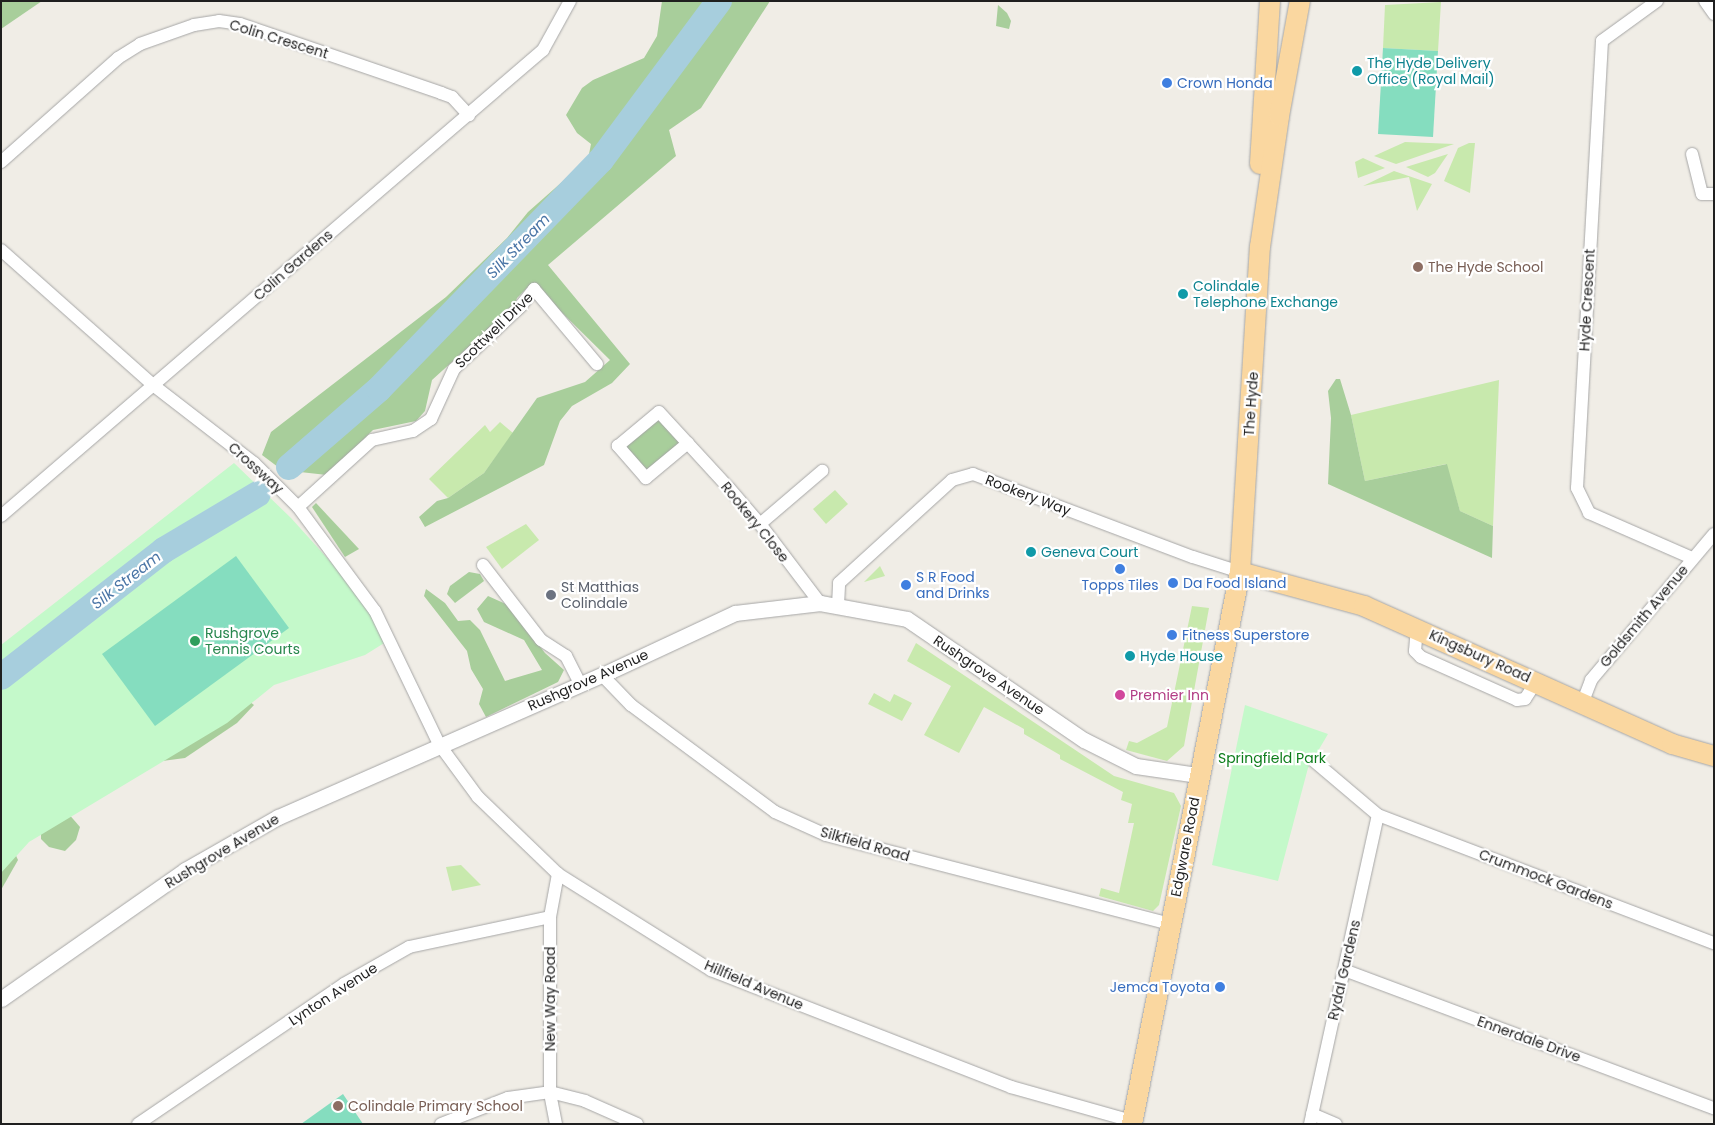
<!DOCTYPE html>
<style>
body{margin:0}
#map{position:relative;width:1715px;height:1125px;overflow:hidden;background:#f0ede6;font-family:Poppins,sans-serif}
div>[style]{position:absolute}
.grass>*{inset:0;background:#c8e9ad}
.forest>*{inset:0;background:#a8ce9b}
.park>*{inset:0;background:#c4f9ca}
.pitch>*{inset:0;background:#85ddbf}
.river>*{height:26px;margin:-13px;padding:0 13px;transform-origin:13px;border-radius:13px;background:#a7cedd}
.roads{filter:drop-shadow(0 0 1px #a6a6a6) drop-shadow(0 0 1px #a6a6a6)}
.minor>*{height:12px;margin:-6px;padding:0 6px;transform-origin:6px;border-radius:6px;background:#fff}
.tertiary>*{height:15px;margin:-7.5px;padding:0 7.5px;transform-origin:7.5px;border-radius:7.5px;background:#fff}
.primary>*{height:20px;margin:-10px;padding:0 10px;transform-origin:10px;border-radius:10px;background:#fad7a0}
.dots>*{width:14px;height:14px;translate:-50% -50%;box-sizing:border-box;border:2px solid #fff;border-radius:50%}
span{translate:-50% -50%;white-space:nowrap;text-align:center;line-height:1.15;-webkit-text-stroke:4.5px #fff;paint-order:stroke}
.street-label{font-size:14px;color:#1f1f1f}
.culture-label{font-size:14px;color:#0d838f}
.left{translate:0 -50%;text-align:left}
.shop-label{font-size:14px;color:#366cbe}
.right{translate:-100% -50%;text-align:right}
.education-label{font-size:14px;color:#785e54}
.worship-label{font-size:14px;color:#5b616d}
.leisure-label{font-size:14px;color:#27864d}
.hotel-label{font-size:14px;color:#b23c85}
.park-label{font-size:14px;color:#0d7d1b}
.water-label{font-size:15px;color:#4a75a6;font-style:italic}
.frame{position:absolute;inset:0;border:2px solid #1f1f1f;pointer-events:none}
</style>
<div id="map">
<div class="grass">
<div style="clip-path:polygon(1441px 2px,1438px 51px,1383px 48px,1385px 5px)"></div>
<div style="clip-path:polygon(1405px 142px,1454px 144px,1396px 164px,1374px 156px)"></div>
<div style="clip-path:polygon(1469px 143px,1475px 143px,1470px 193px,1444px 181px,1458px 148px)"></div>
<div style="clip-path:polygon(1448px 154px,1435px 173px,1428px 177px,1406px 167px)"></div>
<div style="clip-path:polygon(1363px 158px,1385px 168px,1358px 178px,1355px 162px)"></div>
<div style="clip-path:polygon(1394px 171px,1432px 184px,1417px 211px,1409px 177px,1363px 186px)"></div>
<div style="clip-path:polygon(1499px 380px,1493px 526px,1460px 511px,1446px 464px,1365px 481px,1351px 415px)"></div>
<div style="clip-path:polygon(500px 422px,513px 433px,484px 473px,448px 498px,429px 479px,485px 425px,490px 432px)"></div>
<div style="clip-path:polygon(835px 490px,848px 504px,826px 524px,813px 509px)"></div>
<div style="clip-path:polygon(526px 524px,539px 540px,502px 569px,486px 547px)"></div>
<div style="clip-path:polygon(880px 566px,885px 576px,864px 582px)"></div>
<div style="clip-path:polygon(1192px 606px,1209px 608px,1184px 746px,1167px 761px,1126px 750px,1129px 741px,1137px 743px,1167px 727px)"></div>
<div style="clip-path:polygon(916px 643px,1114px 776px,1174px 793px,1181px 806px,1159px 905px,1153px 911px,1099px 896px,1101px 888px,1119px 893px,1134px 823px,1128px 823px,1132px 804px,1121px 800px,1123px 792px,1060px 759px,1060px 755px,1024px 734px,1024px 729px,984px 707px,959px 753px,924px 735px,951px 686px,907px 661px)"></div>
<div style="clip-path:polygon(874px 693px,890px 702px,894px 694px,912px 703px,902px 721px,868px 704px)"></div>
<div style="clip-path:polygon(461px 865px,481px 885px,452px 891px,446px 867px)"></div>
</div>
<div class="forest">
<div style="clip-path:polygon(1px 1px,42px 1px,1px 29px)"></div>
<div style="clip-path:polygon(662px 1px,770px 1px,701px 108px,669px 130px,676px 156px,548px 265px,630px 364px,612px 383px,572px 406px,560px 421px,544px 465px,425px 527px,419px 517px,437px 501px,448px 498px,484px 473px,537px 398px,585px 382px,610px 360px,532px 283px,517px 298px,515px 305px,432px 380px,425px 411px,416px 421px,373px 430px,327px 475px,282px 470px,262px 455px,271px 432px,446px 297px,507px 238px,528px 212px,588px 159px,591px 144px,577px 133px,566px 115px,582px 88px,593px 80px,644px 58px,657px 36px)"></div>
<div style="clip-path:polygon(998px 5px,1007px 13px,1011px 21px,1009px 29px,996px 26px)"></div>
<div style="clip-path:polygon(1336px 379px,1340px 379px,1351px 415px,1365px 481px,1447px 464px,1460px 511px,1493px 526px,1492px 558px,1328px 484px,1331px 418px,1328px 391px)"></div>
<div style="clip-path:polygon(657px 417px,680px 443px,647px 472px,624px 447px)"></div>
<div style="clip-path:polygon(316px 503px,359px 549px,345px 557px,312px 507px)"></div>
<div style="clip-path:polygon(469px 572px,480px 574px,484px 581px,455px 603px,447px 594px,450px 586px)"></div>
<div style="clip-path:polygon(426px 589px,445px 603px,458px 621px,470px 620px,480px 630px,505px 681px,542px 670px,524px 640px,484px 622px,477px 609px,488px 596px,508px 605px,545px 653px,564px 670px,558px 682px,486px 717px,479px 704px,483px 689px,471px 669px,467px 651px,424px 596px)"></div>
<div style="clip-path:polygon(242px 696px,254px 705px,237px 723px,185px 758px,147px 763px)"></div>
<div style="clip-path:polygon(67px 812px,80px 827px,76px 840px,65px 851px,49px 847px,41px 839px,41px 824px)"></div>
<div style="clip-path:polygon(13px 849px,18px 860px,1px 890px,1px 852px)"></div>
</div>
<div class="park">
<div style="clip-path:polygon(234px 463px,291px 518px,375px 611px,389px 640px,365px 655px,274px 685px,227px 723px,29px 842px,1px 873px,1px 645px)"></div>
<div style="clip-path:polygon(1245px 705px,1328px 734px,1308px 768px,1278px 881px,1212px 865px)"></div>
</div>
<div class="pitch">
<div style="clip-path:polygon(1383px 48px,1438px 51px,1433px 137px,1378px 134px)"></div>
<div style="clip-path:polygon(236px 556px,289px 628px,155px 726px,102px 654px)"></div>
<div style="clip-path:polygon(343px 1094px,363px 1124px,301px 1124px)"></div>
</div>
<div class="river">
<div style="left:289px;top:467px;width:119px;rotate:-40.9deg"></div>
<div style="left:379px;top:389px;width:319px;rotate:-45.9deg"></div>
<div style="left:601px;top:160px;width:198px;rotate:-53.4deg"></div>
<div style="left:1px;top:677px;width:207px;rotate:-37.9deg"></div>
<div style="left:164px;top:550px;width:109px;rotate:-30.8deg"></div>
</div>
<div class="roads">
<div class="minor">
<div style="left:1657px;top:1px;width:68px;rotate:144deg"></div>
<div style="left:1602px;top:41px;width:448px;rotate:93.2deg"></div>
<div style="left:1577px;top:488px;width:28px;rotate:64deg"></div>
<div style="left:1589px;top:513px;width:112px;rotate:23.6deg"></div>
<div style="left:1705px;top:1px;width:16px;rotate:55deg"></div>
<div style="left:1692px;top:154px;width:41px;rotate:76deg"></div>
<div style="left:1702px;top:194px;width:12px"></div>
<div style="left:1px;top:162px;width:157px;rotate:-41.6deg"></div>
<div style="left:118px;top:58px;width:26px;rotate:-32deg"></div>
<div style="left:140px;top:44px;width:57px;rotate:-19.4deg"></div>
<div style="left:194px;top:25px;width:25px;rotate:-9deg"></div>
<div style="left:219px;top:21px;width:21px;rotate:8deg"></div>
<div style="left:240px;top:24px;width:213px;rotate:18.9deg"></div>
<div style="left:441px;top:93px;width:12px;rotate:20deg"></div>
<div style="left:452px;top:97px;width:25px;rotate:47deg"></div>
<div style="left:1px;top:250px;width:203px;rotate:41.6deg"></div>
<div style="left:153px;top:385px;width:128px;rotate:37.7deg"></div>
<div style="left:254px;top:463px;width:62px;rotate:45deg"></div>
<div style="left:298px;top:507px;width:129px;rotate:53.5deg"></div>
<div style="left:375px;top:611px;width:148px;rotate:64.3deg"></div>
<div style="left:439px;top:744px;width:66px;rotate:53.7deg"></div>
<div style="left:478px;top:797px;width:111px;rotate:43.9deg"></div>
<div style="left:558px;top:874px;width:181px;rotate:32.1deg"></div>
<div style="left:711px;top:970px;width:322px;rotate:21.3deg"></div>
<div style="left:1011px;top:1087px;width:126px;rotate:15.7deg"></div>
<div style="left:688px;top:443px;width:55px;rotate:140.2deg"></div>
<div style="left:646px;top:478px;width:43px;rotate:-131.2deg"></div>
<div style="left:618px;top:446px;width:53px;rotate:-39.7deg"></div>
<div style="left:659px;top:412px;width:103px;rotate:47.4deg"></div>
<div style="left:729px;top:488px;width:48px;rotate:49.3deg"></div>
<div style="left:760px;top:524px;width:99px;rotate:52.8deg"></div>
<div style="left:298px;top:507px;width:100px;rotate:-42.2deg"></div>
<div style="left:372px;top:440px;width:42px;rotate:-12.4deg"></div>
<div style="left:413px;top:431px;width:22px;rotate:-34deg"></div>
<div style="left:431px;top:419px;width:55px;rotate:-65.3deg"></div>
<div style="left:454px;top:369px;width:91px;rotate:-43.2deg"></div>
<div style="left:520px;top:307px;width:23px;rotate:-52deg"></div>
<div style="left:534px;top:289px;width:98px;rotate:50deg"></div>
<div style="left:1px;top:516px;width:715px;rotate:-40.69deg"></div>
<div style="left:543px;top:50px;width:56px;rotate:-61.1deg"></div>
<div style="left:760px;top:524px;width:82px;rotate:-40.5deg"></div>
<div style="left:483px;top:565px;width:95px;rotate:52.3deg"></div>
<div style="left:541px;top:640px;width:30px;rotate:33deg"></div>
<div style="left:566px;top:656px;width:31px;rotate:63deg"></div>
<div style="left:838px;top:605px;width:22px;rotate:-87deg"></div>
<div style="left:839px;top:583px;width:153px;rotate:-42.3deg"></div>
<div style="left:952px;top:480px;width:22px;rotate:-16deg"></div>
<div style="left:973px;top:474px;width:235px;rotate:20.7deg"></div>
<div style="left:1193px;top:557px;width:49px;rotate:17.7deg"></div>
<div style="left:1417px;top:628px;width:23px;rotate:95deg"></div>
<div style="left:1415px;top:651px;width:8px;rotate:45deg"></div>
<div style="left:1421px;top:657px;width:105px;rotate:24.1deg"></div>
<div style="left:1517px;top:700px;width:8px;rotate:-7deg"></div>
<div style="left:1525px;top:699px;width:20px;rotate:-57deg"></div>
<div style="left:602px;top:675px;width:42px;rotate:46deg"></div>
<div style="left:631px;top:705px;width:179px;rotate:36.6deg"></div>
<div style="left:775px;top:812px;width:56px;rotate:24.3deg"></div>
<div style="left:826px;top:835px;width:355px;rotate:14.5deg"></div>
<div style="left:1582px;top:704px;width:26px;rotate:-69deg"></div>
<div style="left:1591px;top:680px;width:191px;rotate:-49.9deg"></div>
<div style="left:1314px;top:761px;width:84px;rotate:40.2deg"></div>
<div style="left:1378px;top:815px;width:360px;rotate:20.9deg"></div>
<div style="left:1344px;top:970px;width:395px;rotate:20.5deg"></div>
<div style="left:1312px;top:1114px;width:26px;rotate:23deg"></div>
<div style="left:138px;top:1124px;width:249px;rotate:-34.2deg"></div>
<div style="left:344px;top:984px;width:75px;rotate:-29.6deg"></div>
<div style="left:409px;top:947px;width:144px;rotate:-12deg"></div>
<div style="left:441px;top:1124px;width:72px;rotate:-21.2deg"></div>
<div style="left:508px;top:1098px;width:42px;rotate:-8.1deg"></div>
<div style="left:550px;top:1092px;width:36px;rotate:14deg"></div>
<div style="left:585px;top:1101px;width:57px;rotate:23.9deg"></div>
<div style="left:556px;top:1124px;width:33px;rotate:-101deg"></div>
<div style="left:550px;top:1092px;width:175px;rotate:-90deg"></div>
<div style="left:550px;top:917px;width:44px;rotate:-79.5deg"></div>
<div style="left:1310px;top:1124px;width:316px;rotate:-77.6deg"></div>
</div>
<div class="tertiary">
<div style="left:1px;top:999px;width:225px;rotate:-35deg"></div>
<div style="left:185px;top:870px;width:107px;rotate:-29.7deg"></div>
<div style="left:278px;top:817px;width:354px;rotate:-23.7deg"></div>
<div style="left:602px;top:675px;width:147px;rotate:-25deg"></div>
<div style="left:735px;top:613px;width:86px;rotate:-6.7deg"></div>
<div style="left:820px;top:603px;width:88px;rotate:10.4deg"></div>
<div style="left:907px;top:619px;width:214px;rotate:34.4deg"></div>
<div style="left:1084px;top:740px;width:58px;rotate:26.6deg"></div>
<div style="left:1136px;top:766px;width:63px;rotate:8.3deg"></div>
</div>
<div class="primary">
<div style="left:1260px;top:164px;width:163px;rotate:-86.5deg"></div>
<div style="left:1240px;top:572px;width:129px;rotate:15.3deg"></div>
<div style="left:1364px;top:606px;width:338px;rotate:24.1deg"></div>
<div style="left:1672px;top:744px;width:44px;rotate:15.9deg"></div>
<div style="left:1132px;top:1124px;width:562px;rotate:-78.93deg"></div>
<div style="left:1240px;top:572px;width:326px;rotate:-86.5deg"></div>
<div style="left:1260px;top:247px;width:132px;rotate:-81.7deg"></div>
<div style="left:1279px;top:116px;width:117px;rotate:-79.7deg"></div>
</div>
</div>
<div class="dots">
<div style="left:1357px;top:71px;background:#0f9aa8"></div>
<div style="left:1167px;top:83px;background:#3f7fe0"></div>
<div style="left:1418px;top:267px;background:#8d6e63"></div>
<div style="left:1183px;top:294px;background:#0f9aa8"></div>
<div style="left:1031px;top:552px;background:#0f9aa8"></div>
<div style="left:1120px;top:569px;background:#3f7fe0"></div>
<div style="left:1173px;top:583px;background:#3f7fe0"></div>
<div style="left:906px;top:585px;background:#3f7fe0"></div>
<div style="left:551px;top:595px;background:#6b7280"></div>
<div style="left:1172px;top:635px;background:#3f7fe0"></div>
<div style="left:195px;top:641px;background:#2e9e5b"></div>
<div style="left:1130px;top:656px;background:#0f9aa8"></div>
<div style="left:1120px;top:695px;background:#d1479c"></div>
<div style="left:1220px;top:987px;background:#3f7fe0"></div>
<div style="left:338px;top:1106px;background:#8d6e63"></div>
</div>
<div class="street-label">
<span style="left:279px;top:39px;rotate:17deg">Colin Crescent</span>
<span style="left:293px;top:265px;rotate:-41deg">Colin Gardens</span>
<span style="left:1587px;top:300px;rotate:-87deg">Hyde Crescent</span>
<span style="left:494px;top:330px;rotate:-44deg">Scottwell Drive</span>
<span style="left:1251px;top:404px;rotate:-86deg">The Hyde</span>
<span style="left:256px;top:468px;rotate:42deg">Crossway</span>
<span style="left:1028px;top:495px;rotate:21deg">Rookery Way</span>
<span style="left:755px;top:522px;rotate:51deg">Rookery Close</span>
<span style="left:1644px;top:616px;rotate:-50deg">Goldsmith Avenue</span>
<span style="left:1480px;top:656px;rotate:24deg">Kingsbury Road</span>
<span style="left:989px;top:675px;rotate:34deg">Rushgrove Avenue</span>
<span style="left:588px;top:680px;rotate:-24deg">Rushgrove Avenue</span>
<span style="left:865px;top:844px;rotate:16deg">Silkfield Road</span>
<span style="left:1185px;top:847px;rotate:-79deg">Edgware Road</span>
<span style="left:222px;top:851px;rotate:-31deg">Rushgrove Avenue</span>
<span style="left:1546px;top:879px;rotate:21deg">Crummock Gardens</span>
<span style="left:1344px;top:970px;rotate:-77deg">Rydal Gardens</span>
<span style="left:754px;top:985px;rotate:23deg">Hillfield Avenue</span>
<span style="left:333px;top:994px;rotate:-33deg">Lynton Avenue</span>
<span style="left:550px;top:999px;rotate:-90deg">New Way Road</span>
<span style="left:1529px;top:1039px;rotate:20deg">Ennerdale Drive</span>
</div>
<div class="culture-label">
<span class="left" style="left:1367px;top:71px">The Hyde Delivery<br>Office (Royal Mail)</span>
<span class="left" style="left:1193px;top:294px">Colindale<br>Telephone Exchange</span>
<span class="left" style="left:1041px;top:552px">Geneva Court</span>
<span class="left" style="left:1140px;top:656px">Hyde House</span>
</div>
<div class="shop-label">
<span class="left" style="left:1177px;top:83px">Crown Honda</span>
<span class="left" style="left:916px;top:585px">S R Food<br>and Drinks</span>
<span class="left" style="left:1183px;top:583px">Da Food Island</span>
<span style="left:1120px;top:585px">Topps Tiles</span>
<span class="left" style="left:1182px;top:635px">Fitness Superstore</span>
<span class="right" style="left:1210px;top:987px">Jemca Toyota</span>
</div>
<div class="education-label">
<span class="left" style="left:1428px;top:267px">The Hyde School</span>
<span class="left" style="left:348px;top:1106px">Colindale Primary School</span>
</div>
<div class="worship-label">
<span class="left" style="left:561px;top:595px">St Matthias<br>Colindale</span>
</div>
<div class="leisure-label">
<span class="left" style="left:205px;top:641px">Rushgrove<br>Tennis Courts</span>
</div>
<div class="hotel-label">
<span class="left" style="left:1130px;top:695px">Premier Inn</span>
</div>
<div class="park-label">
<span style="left:1272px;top:758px">Springfield Park</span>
</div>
<div class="water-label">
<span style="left:518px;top:246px;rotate:-46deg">Silk Stream</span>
<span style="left:126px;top:580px;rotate:-38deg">Silk Stream</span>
</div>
<div class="frame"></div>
</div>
